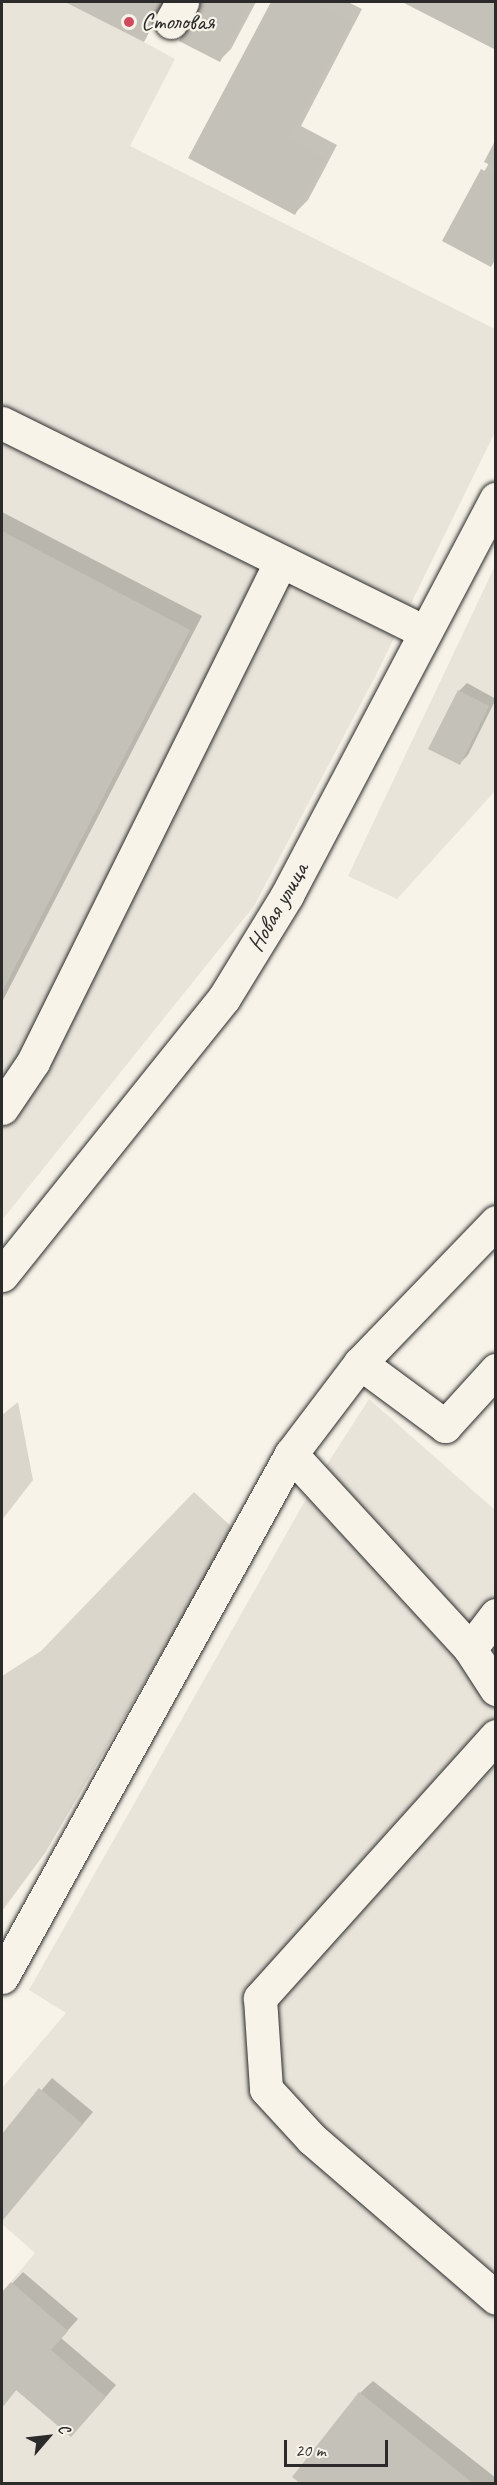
<!DOCTYPE html>
<meta charset="utf-8">
<style>
body{margin:0}
#map{position:relative;width:497px;height:2485px;overflow:hidden;background:#f7f3e8;font-family:Caveat,sans-serif}
div>[style]{position:absolute}
.built>*{inset:0;background:#e8e4da}
.green>*{inset:0;background:#dad6cc}
.shadow>*{inset:0;background:#0003}
.building>*{inset:0;background:#c4c1b9}
.roads{filter:drop-shadow(0 0 2px #2b2b2b) drop-shadow(0 0 2px #2b2b2b)}
.minor>*{height:33px;margin:-16.5px;padding:0 16.5px;transform-origin:16.5px;border-radius:16.5px;background:#f7f3e8}
.dots>*{width:16px;height:16px;translate:-50% -50%;box-sizing:border-box;border:3px solid #f7f3e8;border-radius:50%}
span{translate:-50% -50%;white-space:nowrap;text-align:center;line-height:1.15;-webkit-text-stroke:4.5px #f7f3e8;paint-order:stroke}
.poi-label{font-size:24px;color:#2b2b2b}
.left{translate:0 -50%;text-align:left}
.street-label{font-size:24px;color:#2b2b2b}
.frame{position:absolute;inset:0;border:3px solid #2b2b2b;pointer-events:none}
.north{position:absolute;left:18px;top:2407px;width:60px;height:60px;-webkit-text-stroke:4px #f7f3e8;paint-order:stroke;rotate:62deg;font-size:16px;font-weight:700;line-height:24px;text-align:center;color:#2b2b2b}
.north::after{content:'';display:block;margin:auto;width:21px;height:27px;background:#2b2b2b;clip-path:polygon(50% 0,100% 100%,50% 72%,0 100%)}
.scale{position:absolute;left:284px;top:2440px;width:104px;height:27px;box-sizing:border-box;border:3px solid #2b2b2b;border-top:0;padding-left:8px;font-size:18px;line-height:21px;white-space:nowrap;color:#2b2b2b;-webkit-text-stroke:4px #f7f3e8;paint-order:stroke}
</style>
<div id="map">
<div class="built">
<div style="clip-path:polygon(2px 2px,165px 2px,144px 42px,175px 59px,130px 146px,495px 329px,495px 432px,375px 677px,254px 906px,2px 1220px)"></div>
<div style="clip-path:polygon(495px 566px,495px 791px,397px 899px,348px 876px)"></div>
<div style="clip-path:polygon(369px 1399px,495px 1510px,495px 2483px,2px 2483px,2px 2292px,35px 2253px,2px 2224px,2px 2088px,66px 2013px,29px 1990px,315px 1483px)"></div>
</div>
<div class="green">
<div style="clip-path:polygon(18px 1402px,33px 1480px,2px 1520px,2px 1415px)"></div>
<div style="clip-path:polygon(194px 1492px,234px 1529px,45px 1853px,2px 1911px,2px 1676px,41px 1651px)"></div>
</div>
<div class="shadow">
<div style="clip-path:polygon(68px 2px,167px 2px,143px 40px)"></div>
<div style="clip-path:polygon(202px 2px,256px 2px,231px 49px,220px 60px,181px 40px)"></div>
<div style="clip-path:polygon(272px 2px,348px 2px,362px 9px,301px 126px,337px 145px,308px 200px,295px 213px,190px 158px)"></div>
<div style="clip-path:polygon(405px 2px,496px 2px,496px 48px)"></div>
<div style="clip-path:polygon(496px 142px,496px 260px,490px 265px,444px 241px,489px 163px)"></div>
<div style="clip-path:polygon(2px 512px,202px 616px,2px 1002px)"></div>
<div style="clip-path:polygon(467px 683px,496px 699px,468px 755px,460px 763px,459px 691px)"></div>
<div style="clip-path:polygon(52px 2078px,93px 2112px,3px 2218px,2px 2136px)"></div>
<div style="clip-path:polygon(23px 2272px,78px 2319px,61px 2338px,116px 2385px,82px 2424px,17px 2389px,2px 2407px,2px 2294px)"></div>
<div style="clip-path:polygon(373px 2381px,496px 2478px,496px 2484px,303px 2484px,360px 2393px)"></div>
</div>
<div class="building">
<div style="clip-path:polygon(65px 2px,165px 2px,144px 42px)"></div>
<div style="clip-path:polygon(200px 2px,252px 2px,220px 62px,179px 41px)"></div>
<div style="clip-path:polygon(271px 2px,311px 2px,351px 22px,289px 139px,325px 159px,295px 215px,188px 158px)"></div>
<div style="clip-path:polygon(402px 2px,496px 2px,496px 50px)"></div>
<div style="clip-path:polygon(496px 139px,496px 168px,484px 162px)"></div>
<div style="clip-path:polygon(481px 169px,496px 177px,496px 258px,491px 267px,442px 241px)"></div>
<div style="clip-path:polygon(2px 531px,190px 630px,2px 992px)"></div>
<div style="clip-path:polygon(458px 690px,489px 706px,460px 765px,428px 749px)"></div>
<div style="clip-path:polygon(39px 2088px,83px 2124px,3px 2220px,2px 2134px)"></div>
<div style="clip-path:polygon(11px 2282px,68px 2331px,51px 2350px,106px 2397px,71px 2437px,16px 2390px,2px 2408px,2px 2292px)"></div>
<div style="clip-path:polygon(359px 2392px,474px 2484px,301px 2484px,292px 2477px)"></div>
</div>
<div class="roads">
<div class="minor">
<div style="left:171px;top:22px;width:23px;rotate:-61deg"></div>
<div style="left:2px;top:423px;width:472px;rotate:26.3deg"></div>
<div style="left:2px;top:1108px;width:55px;rotate:-56deg"></div>
<div style="left:33px;top:1062px;width:557px;rotate:-63.67deg"></div>
<div style="left:2px;top:1275px;width:355px;rotate:-51.3deg"></div>
<div style="left:224px;top:998px;width:121px;rotate:-58.5deg"></div>
<div style="left:287px;top:895px;width:448px;rotate:-62.2deg"></div>
<div style="left:360px;top:1363px;width:106px;rotate:36.5deg"></div>
<div style="left:445px;top:1426px;width:76px;rotate:-47.7deg"></div>
<div style="left:291px;top:1454px;width:265px;rotate:47.4deg"></div>
<div style="left:470px;top:1649px;width:48px;rotate:57deg"></div>
<div style="left:470px;top:1649px;width:43px;rotate:-52.6deg"></div>
<div style="left:496px;top:1736px;width:353px;rotate:132deg"></div>
<div style="left:260px;top:1998px;width:91px;rotate:86.2deg"></div>
<div style="left:266px;top:2089px;width:68px;rotate:47.4deg"></div>
<div style="left:312px;top:2139px;width:243px;rotate:40.8deg"></div>
<div style="left:2px;top:1977px;width:598px;rotate:-61.08deg"></div>
<div style="left:291px;top:1454px;width:114px;rotate:-52.8deg"></div>
<div style="left:360px;top:1363px;width:196px;rotate:-46deg"></div>
</div>
</div>
<div class="dots">
<div style="left:129px;top:22px;background:#d1495b"></div>
</div>
<div class="poi-label">
<span class="left" style="left:141px;top:22px">Столовая</span>
</div>
<div class="street-label">
<span style="left:278px;top:907px;rotate:-60deg">Новая улица</span>
</div>
<div class="frame"></div>
<div class="north">С</div>
<div class="scale">20 m</div>
</div>
